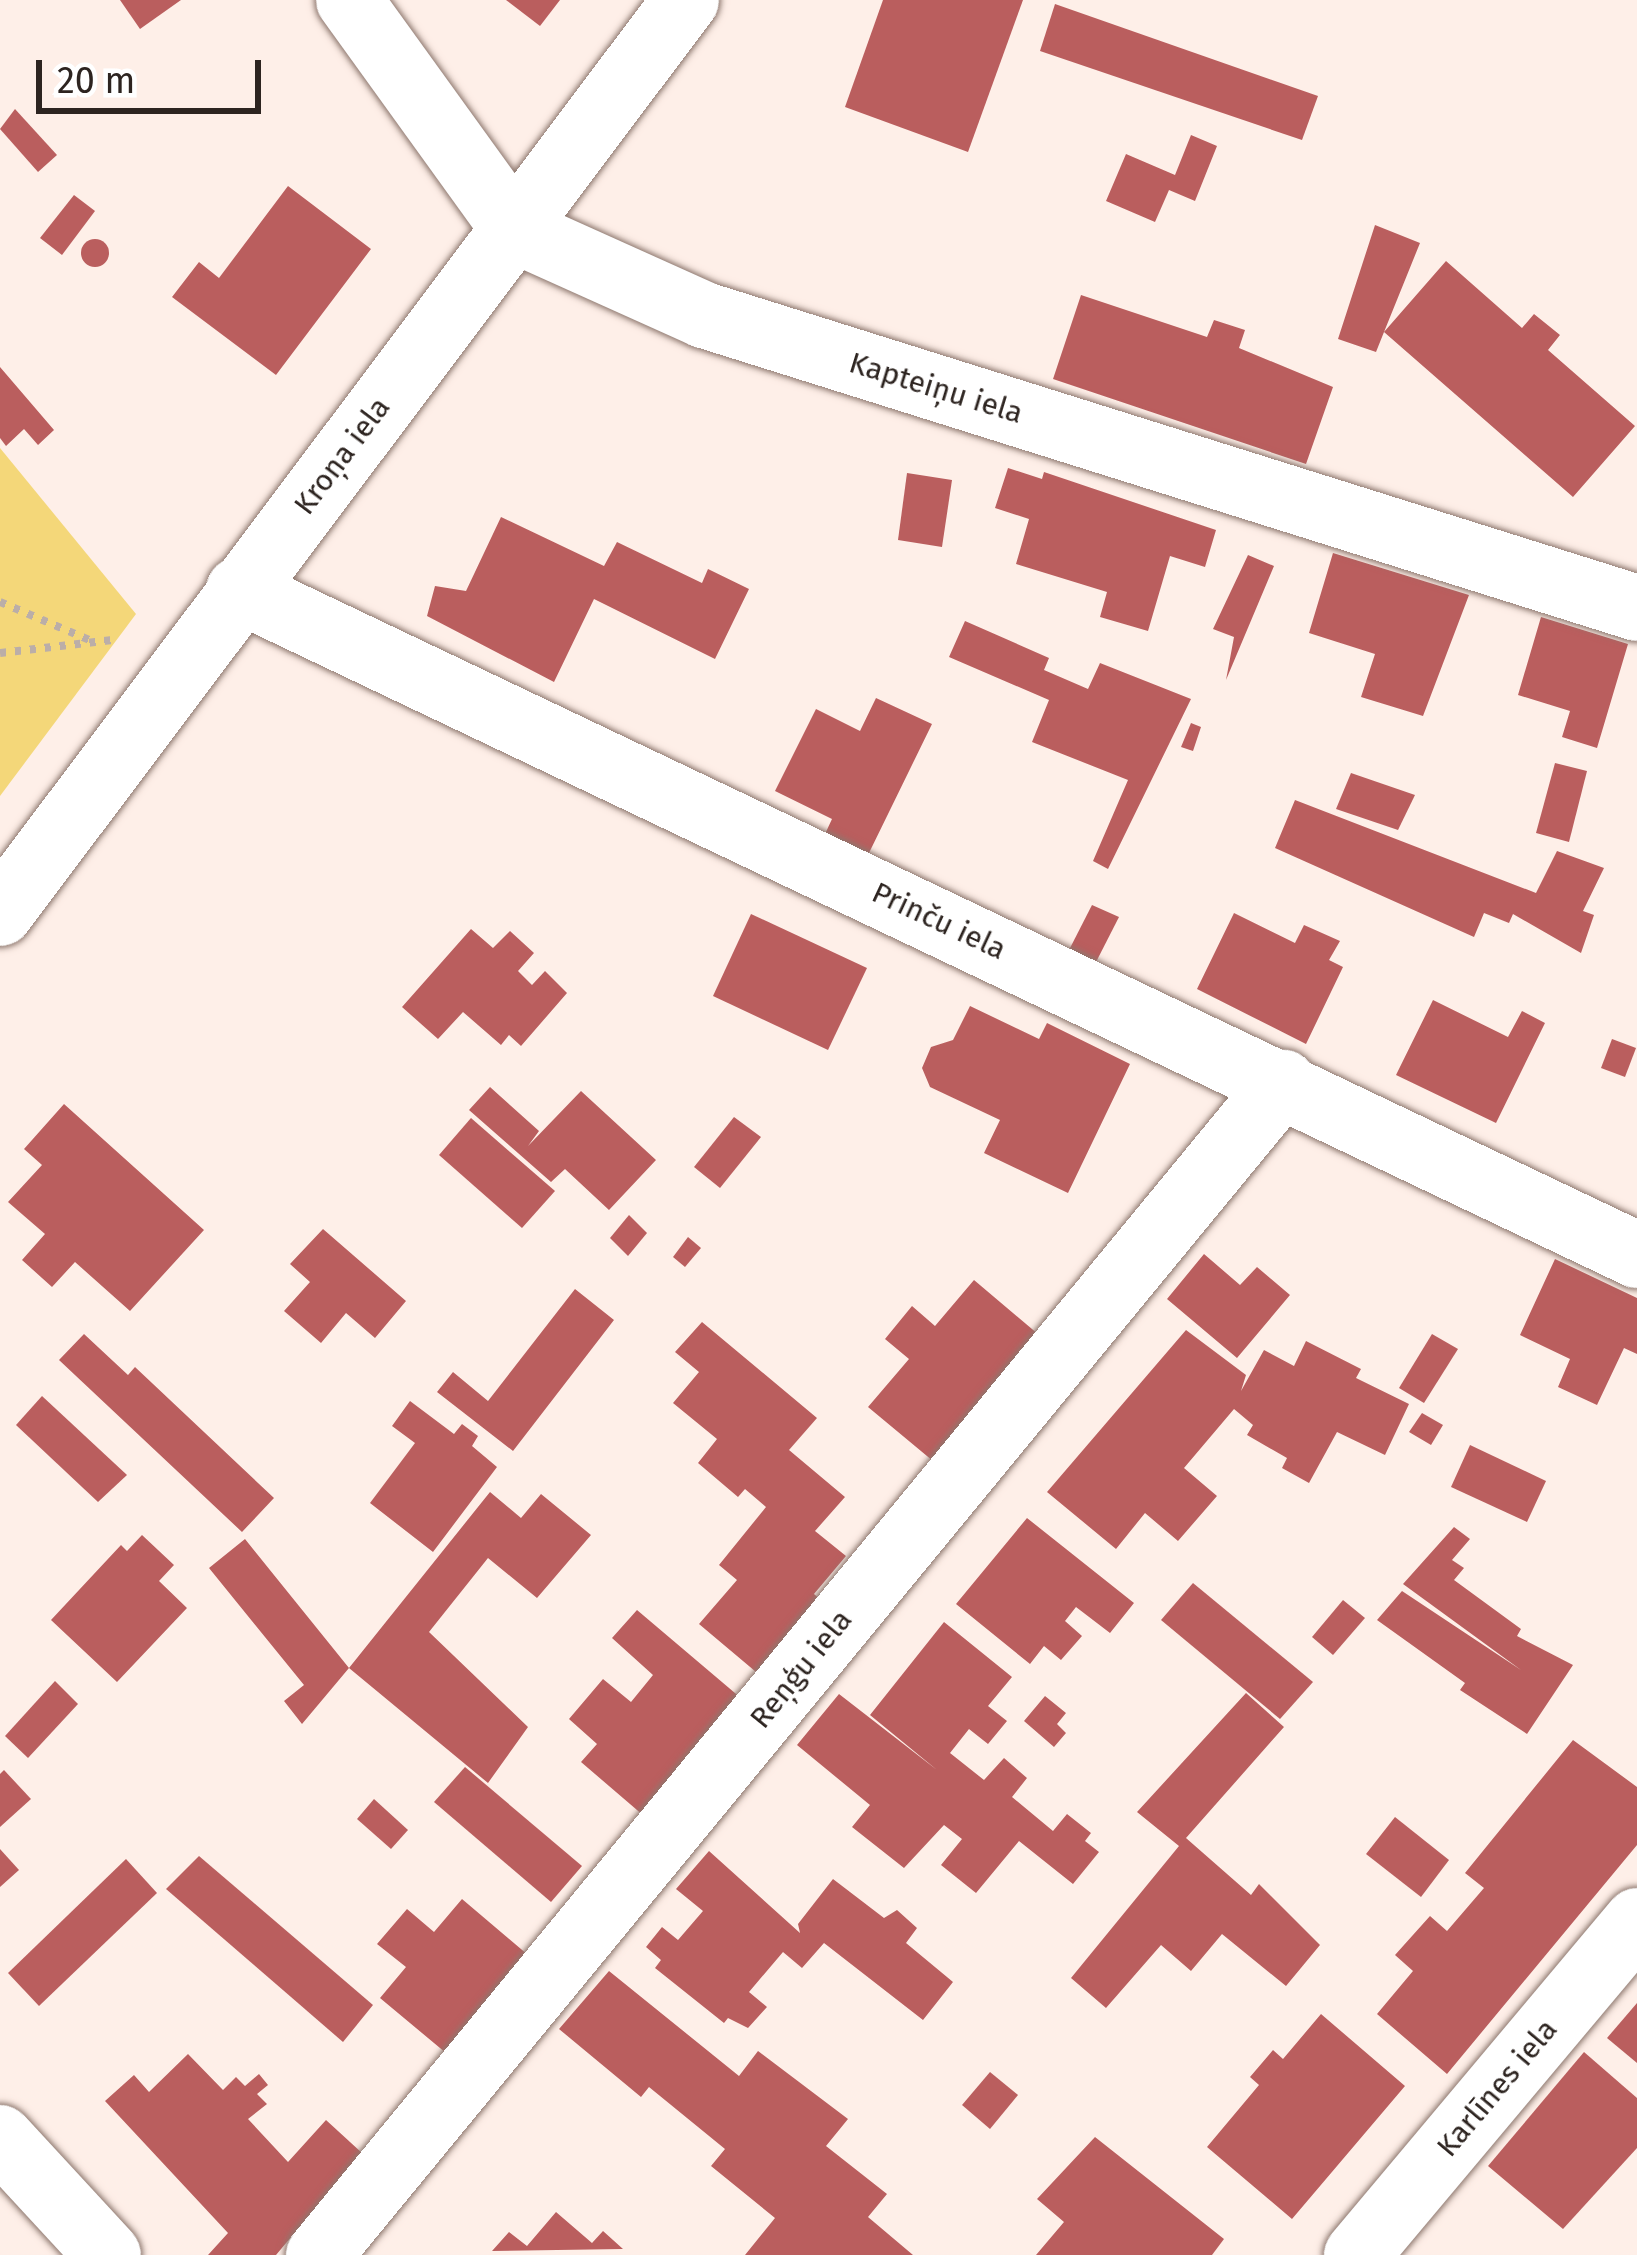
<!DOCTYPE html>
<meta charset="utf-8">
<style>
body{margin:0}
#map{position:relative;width:1637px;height:2255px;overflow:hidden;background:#feefe8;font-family:"Fira Sans",sans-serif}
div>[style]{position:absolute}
.green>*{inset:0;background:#f4d779}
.building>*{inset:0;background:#ba5e5e}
.round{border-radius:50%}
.path>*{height:8px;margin-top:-4px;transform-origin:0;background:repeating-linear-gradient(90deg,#bbaea8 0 6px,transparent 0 15px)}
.roads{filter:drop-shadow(0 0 3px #8d776e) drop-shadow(0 0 3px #8d776e)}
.street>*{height:66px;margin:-33px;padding:0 33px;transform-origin:33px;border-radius:33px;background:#fff}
.secondary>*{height:66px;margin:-33px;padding:0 33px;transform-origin:33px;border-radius:33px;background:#fff}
span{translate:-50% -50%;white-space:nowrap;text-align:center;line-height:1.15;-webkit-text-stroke:10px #fff;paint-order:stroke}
.street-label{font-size:30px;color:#2d2420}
.scale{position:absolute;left:36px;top:60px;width:225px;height:54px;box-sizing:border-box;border:6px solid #2d2420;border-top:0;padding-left:15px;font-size:36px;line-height:42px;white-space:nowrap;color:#2d2420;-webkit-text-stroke:9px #fff;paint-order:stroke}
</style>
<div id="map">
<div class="green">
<div style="clip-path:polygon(0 448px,136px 614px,0 796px)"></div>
</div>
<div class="building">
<div style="clip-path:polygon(120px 0,181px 0,140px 29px)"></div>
<div style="clip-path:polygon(506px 0,560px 0,540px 26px)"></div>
<div style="clip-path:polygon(883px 0,1023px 0,968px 152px,845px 107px)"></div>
<div style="clip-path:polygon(1055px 4px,1318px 96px,1302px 140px,1040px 51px)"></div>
<div style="clip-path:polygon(15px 109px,57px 155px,38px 172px,0 129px)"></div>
<div style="clip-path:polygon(1191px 135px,1217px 146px,1195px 201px,1169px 190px,1155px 222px,1106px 201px,1126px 154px,1175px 175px)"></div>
<div style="clip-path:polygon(288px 186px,371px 249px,276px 375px,172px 297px,199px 262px,219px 278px)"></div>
<div style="clip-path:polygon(74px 195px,95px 211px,62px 255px,40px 238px)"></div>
<div style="clip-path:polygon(1375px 225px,1420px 243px,1384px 332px,1446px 261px,1522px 328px,1534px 314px,1560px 335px,1548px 350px,1635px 426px,1573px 497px,1384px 332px,1376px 352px,1338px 339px)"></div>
<div class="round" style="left:81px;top:239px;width:28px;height:28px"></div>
<div style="clip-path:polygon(1081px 295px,1207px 337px,1214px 320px,1245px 330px,1239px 348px,1333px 387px,1306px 464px,1053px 379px)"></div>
<div style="clip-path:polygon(0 367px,54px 430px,38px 445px,24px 429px,6px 446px,0 438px)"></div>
<div style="clip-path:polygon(1008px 468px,1042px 479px,1044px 472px,1216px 530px,1205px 567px,1170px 556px,1148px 631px,1100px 617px,1107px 592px,1016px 564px,1029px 519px,995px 508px)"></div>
<div style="clip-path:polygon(907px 473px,952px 480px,942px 547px,898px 540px)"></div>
<div style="clip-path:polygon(501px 517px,604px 566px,617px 542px,702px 583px,708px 569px,749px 589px,715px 659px,594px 599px,554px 682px,427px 616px,435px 586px,466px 591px)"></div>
<div style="clip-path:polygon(1333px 553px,1469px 595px,1423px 716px,1361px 697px,1375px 654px,1309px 633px)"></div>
<div style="clip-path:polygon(1248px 555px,1274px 566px,1226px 680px,1234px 637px,1213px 629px)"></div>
<div style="clip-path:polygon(1541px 617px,1628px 644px,1597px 748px,1562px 737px,1570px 711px,1518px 695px)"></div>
<div style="clip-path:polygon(965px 621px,1049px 658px,1044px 670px,1088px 689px,1100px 663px,1191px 699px,1108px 869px,1093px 861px,1128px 780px,1032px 742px,1049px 700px,949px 657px)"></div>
<div style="clip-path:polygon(876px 698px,932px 724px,868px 855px,825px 834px,832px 819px,775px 791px,816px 709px,860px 731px)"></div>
<div style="clip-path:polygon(1191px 723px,1201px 727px,1193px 751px,1181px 747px)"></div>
<div style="clip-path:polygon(1555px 763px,1587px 771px,1569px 842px,1536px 833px)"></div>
<div style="clip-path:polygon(1351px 773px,1415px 795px,1398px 830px,1336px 809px)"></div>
<div style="clip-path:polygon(1295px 800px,1536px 893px,1557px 851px,1604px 868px,1583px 911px,1594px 915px,1581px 953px,1513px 914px,1509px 923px,1484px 913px,1474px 937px,1275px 848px)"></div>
<div style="clip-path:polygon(1092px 905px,1119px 917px,1095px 964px,1068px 952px)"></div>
<div style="clip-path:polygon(1234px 913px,1295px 943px,1304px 925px,1340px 941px,1329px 960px,1343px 967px,1306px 1044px,1197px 989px)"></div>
<div style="clip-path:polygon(751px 914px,867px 968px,828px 1050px,713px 996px)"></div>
<div style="clip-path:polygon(471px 929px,493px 948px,510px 931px,534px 953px,518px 971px,532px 985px,545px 971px,567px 993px,521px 1046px,509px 1035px,501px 1045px,463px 1012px,438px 1039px,402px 1007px)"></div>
<div style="clip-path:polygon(1433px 1000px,1508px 1037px,1522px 1011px,1545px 1023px,1496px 1123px,1396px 1075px)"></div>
<div style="clip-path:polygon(970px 1006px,1039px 1039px,1047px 1023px,1130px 1064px,1068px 1193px,984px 1153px,1000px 1120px,930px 1087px,922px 1068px,931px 1047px,953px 1040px)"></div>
<div style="clip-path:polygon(1612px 1039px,1636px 1048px,1625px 1077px,1601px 1068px)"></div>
<div style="clip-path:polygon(490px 1087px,539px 1131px,528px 1146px,581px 1091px,656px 1160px,609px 1210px,565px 1169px,551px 1182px,469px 1110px)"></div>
<div style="clip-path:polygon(64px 1104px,204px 1230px,130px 1311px,75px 1262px,52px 1287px,22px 1260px,45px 1234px,8px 1202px,42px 1165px,24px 1149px)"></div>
<div style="clip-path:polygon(734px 1117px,761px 1137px,720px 1188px,694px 1167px)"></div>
<div style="clip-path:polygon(471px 1118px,555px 1191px,522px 1228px,439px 1155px)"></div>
<div style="clip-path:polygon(629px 1215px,647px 1233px,628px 1256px,610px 1238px)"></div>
<div style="clip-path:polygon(323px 1229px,406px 1301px,375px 1338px,346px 1313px,321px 1343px,284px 1311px,310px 1282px,290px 1264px)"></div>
<div style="clip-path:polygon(688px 1237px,701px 1248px,685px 1267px,673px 1257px)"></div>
<div style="clip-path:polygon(1204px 1254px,1240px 1285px,1257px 1267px,1290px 1295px,1237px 1358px,1167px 1299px)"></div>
<div style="clip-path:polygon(1555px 1259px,1637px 1298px,1637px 1354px,1624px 1348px,1597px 1405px,1558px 1387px,1570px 1359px,1520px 1335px)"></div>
<div style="clip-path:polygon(974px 1280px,1045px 1340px,939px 1466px,868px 1407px,909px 1359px,885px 1339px,912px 1306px,935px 1326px)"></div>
<div style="clip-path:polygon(575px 1289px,614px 1320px,513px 1451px,437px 1392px,453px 1372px,488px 1401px)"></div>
<div style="clip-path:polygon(702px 1322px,817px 1418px,789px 1450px,845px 1497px,815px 1531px,846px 1556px,814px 1594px,824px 1603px,762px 1677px,699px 1624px,737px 1580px,719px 1565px,766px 1507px,745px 1489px,738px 1497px,698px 1463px,717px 1439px,673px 1403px,699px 1372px,675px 1352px)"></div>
<div style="clip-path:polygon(1186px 1330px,1246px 1375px,1241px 1391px,1264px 1350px,1294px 1366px,1306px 1341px,1361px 1369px,1356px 1378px,1409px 1404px,1385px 1455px,1337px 1432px,1309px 1483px,1282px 1468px,1287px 1458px,1247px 1435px,1253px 1425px,1234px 1409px,1184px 1468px,1217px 1496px,1178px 1541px,1145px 1513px,1116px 1549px,1047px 1492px)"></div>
<div style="clip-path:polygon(84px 1334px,128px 1375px,135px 1367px,274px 1498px,242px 1532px,59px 1360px)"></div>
<div style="clip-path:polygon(1432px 1334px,1458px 1349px,1424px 1403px,1399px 1388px)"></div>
<div style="clip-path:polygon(42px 1396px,127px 1475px,98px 1502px,16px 1425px)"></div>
<div style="clip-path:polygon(410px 1401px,454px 1434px,462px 1424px,478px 1436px,472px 1446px,497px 1467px,433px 1552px,370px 1503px,415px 1443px,392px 1426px)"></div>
<div style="clip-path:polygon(1422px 1413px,1443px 1425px,1431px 1445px,1409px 1432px)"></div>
<div style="clip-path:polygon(1470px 1445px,1546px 1481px,1527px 1522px,1451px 1487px)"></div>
<div style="clip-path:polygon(490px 1492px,521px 1518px,541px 1494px,591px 1535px,537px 1598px,488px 1558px,429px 1632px,528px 1727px,488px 1783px,349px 1668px)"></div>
<div style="clip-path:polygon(1027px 1518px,1134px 1603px,1110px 1633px,1076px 1607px,1065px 1621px,1082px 1636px,1061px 1660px,1044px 1646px,1030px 1664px,956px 1604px)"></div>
<div style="clip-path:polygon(1454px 1527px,1470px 1539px,1452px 1560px,1464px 1568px,1454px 1580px,1521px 1629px,1517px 1636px,1573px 1665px,1527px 1734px,1460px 1690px,1465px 1683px,1377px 1620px,1402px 1591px,1521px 1670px,1403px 1584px)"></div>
<div style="clip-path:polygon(142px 1535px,174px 1565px,159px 1581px,187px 1608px,117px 1682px,51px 1620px,121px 1545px,127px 1551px)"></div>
<div style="clip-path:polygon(245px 1539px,349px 1668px,302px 1724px,284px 1701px,304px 1685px,209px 1568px)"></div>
<div style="clip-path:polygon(1193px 1583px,1313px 1682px,1280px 1719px,1161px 1620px)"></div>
<div style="clip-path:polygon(1343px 1600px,1365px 1618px,1333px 1655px,1312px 1637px)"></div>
<div style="clip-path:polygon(637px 1610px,742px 1699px,644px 1816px,581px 1762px,597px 1744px,569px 1719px,603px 1679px,631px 1702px,653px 1675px,612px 1638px)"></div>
<div style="clip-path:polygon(944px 1622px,1012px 1677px,988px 1706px,1007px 1721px,988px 1744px,969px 1729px,950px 1753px,984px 1780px,1004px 1758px,1027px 1778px,1012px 1797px,1053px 1831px,1067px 1814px,1091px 1833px,1085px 1841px,1099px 1852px,1073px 1884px,1019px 1841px,976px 1893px,941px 1865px,962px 1839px,944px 1825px,904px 1868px,852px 1827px,870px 1805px,797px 1745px,839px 1694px,937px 1770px,870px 1715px)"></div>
<div style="clip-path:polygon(55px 1681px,78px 1704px,28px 1758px,5px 1736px)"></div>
<div style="clip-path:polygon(1246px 1693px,1284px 1727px,1186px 1838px,1251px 1895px,1259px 1884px,1320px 1945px,1286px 1986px,1222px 1934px,1191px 1971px,1161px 1945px,1106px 2008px,1071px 1978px,1179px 1846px,1137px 1812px)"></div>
<div style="clip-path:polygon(1045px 1696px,1066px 1713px,1057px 1724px,1066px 1733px,1054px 1747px,1024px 1721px)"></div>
<div style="clip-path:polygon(1573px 1740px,1637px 1787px,1637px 1845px,1447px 2074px,1377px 2014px,1413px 1971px,1395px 1955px,1430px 1916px,1447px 1931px,1484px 1888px,1465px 1873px)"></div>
<div style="clip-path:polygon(465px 1767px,582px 1866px,551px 1902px,434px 1802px)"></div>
<div style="clip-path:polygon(4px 1770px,31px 1799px,0 1827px,0 1774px)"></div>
<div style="clip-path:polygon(374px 1799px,408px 1830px,391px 1849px,357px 1819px)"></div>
<div style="clip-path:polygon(1395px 1817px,1449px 1860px,1421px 1897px,1366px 1854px)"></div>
<div style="clip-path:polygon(0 1849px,19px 1870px,0 1887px)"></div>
<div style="clip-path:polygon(709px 1851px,800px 1933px,798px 1924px,833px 1879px,884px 1918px,897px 1910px,917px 1928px,906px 1943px,953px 1982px,923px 2020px,824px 1943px,802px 1968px,783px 1952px,749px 1992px,767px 2007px,748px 2028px,728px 2018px,724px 2023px,655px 1968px,661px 1960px,646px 1947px,662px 1927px,678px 1940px,703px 1911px,676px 1889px)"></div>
<div style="clip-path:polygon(199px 1856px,373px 2005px,343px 2042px,166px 1889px)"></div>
<div style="clip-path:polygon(126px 1859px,157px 1893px,39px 2006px,8px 1973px)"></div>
<div style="clip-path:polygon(462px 1899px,528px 1955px,446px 2053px,380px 1998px,406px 1967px,377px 1944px,407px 1909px,434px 1932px)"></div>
<div style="clip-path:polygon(609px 1971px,739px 2076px,758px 2051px,848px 2119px,826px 2146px,887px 2194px,868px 2217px,913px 2255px,745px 2255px,775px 2218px,711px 2166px,725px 2149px,649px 2087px,641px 2097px,559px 2029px)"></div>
<div style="clip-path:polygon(1637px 2003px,1637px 2063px,1607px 2038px)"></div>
<div style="clip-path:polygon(1321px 2014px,1405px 2086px,1292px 2219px,1207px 2147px,1259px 2085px,1250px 2077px,1273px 2050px,1283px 2059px)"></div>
<div style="clip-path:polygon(1584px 2052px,1637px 2098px,1637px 2148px,1563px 2229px,1488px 2166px)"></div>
<div style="clip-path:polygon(188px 2054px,223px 2090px,236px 2077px,245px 2086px,259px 2074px,268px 2085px,257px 2094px,267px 2104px,248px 2119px,288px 2162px,326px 2120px,362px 2153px,276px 2255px,208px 2255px,228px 2233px,105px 2101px,134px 2075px,149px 2092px)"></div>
<div style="clip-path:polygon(990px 2072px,1018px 2095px,990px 2129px,962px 2105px)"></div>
<div style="clip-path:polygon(1095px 2137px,1224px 2239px,1212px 2255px,1036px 2255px,1064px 2222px,1037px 2199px)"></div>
<div style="clip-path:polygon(556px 2212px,592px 2243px,603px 2231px,623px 2249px,492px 2251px,509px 2232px,527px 2246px)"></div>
</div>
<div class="path">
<div style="left:0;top:602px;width:100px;rotate:23deg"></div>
<div style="left:0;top:653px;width:113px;rotate:-6.6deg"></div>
</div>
<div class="roads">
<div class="street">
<div style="left:349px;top:0;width:284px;rotate:54.2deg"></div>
<div style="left:515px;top:230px;width:207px;rotate:24.2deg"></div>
<div style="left:704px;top:315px;width:978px;rotate:17.43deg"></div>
<div style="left:239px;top:590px;width:1548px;rotate:25.44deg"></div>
<div style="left:319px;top:2255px;width:1518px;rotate:-50.56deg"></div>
<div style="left:1357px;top:2255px;width:436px;rotate:-50deg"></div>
</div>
<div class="secondary">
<div style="left:0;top:913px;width:1142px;rotate:-53.08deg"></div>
<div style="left:0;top:2138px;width:159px;rotate:47.3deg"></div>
</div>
</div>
<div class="street-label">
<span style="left:936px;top:388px;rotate:17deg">Kapteiņu iela</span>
<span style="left:342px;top:456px;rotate:-53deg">Kroņa iela</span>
<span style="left:939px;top:921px;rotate:25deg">Prinču iela</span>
<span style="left:801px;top:1669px;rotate:-51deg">Reņģu iela</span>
<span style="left:1497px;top:2088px;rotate:-50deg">Karlīnes iela</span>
</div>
<div class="scale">20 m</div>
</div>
